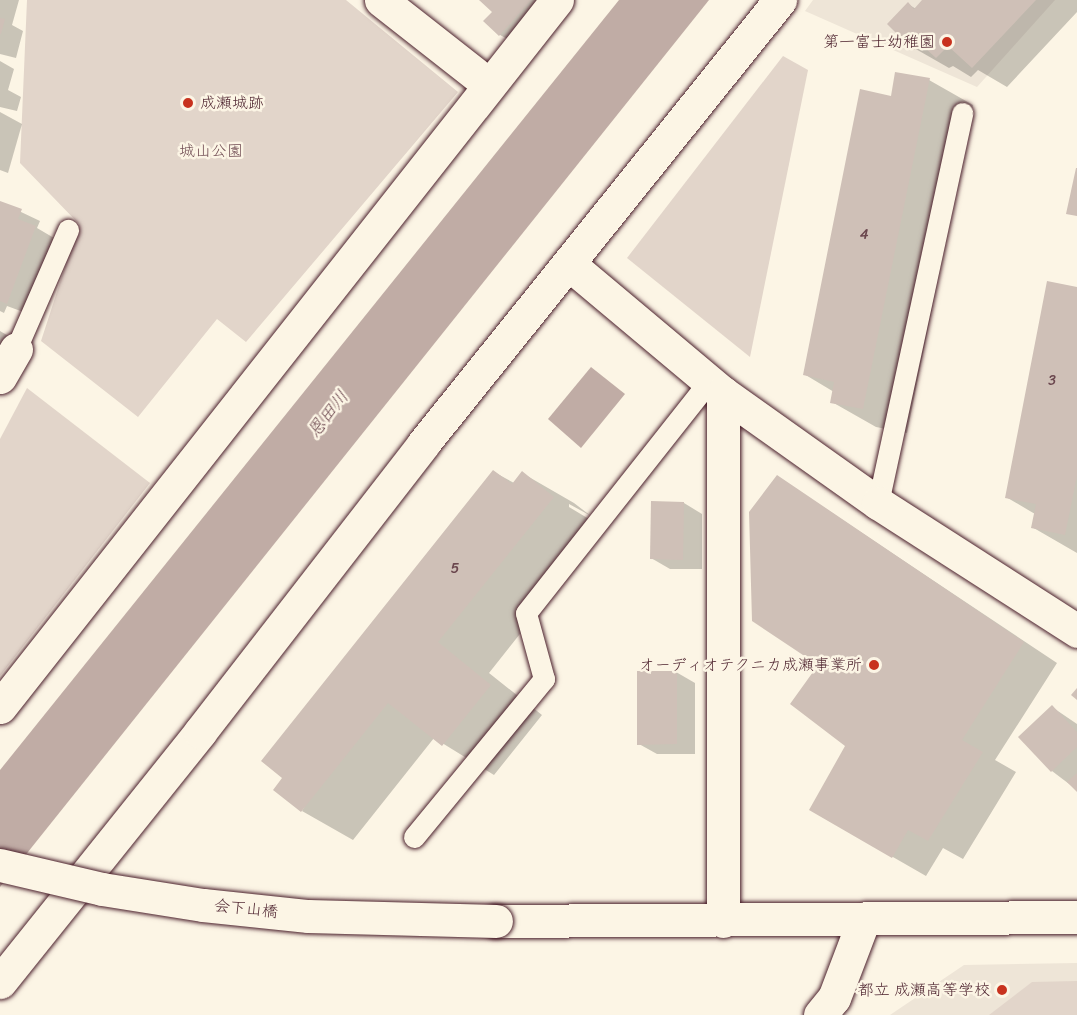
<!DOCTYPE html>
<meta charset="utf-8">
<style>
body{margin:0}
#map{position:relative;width:1077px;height:1015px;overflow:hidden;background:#fcf5e5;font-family:Sriracha,"Klee One",sans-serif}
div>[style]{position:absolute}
.built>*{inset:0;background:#eee5d7}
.green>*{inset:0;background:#e2d5ca}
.water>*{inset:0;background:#c0aca5}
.shadow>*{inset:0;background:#0003}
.building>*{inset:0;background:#cfc0b7}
.roads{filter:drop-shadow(0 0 2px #4a1f2b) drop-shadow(0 0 2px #4a1f2b)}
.lane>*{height:21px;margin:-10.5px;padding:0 10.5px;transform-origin:10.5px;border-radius:10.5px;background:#fcf5e5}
.street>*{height:33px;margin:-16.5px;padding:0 16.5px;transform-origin:16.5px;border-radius:16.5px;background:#fcf5e5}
.secondary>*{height:33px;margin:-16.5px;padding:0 16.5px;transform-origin:16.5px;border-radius:16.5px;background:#fcf5e5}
.bridges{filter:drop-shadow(0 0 2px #4a1f2b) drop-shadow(0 0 2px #4a1f2b)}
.secondary-bridge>*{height:33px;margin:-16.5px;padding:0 16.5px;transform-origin:16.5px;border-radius:16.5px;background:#fcf5e5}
.dots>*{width:16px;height:16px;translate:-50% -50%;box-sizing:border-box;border:3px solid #fcf5e5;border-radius:50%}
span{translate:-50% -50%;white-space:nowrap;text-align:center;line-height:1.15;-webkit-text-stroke:5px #fcf5e5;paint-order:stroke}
.number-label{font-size:14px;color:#6b474e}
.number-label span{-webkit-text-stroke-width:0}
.poi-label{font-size:16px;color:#4a1f2b}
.right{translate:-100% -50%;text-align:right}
.left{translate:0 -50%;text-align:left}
.park-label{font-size:16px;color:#704c53}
.street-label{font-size:16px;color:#4a1f2b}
.water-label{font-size:18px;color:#6d4950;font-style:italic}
</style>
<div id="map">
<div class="built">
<div style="clip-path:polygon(813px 0,1055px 0,977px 87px,805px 11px)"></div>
<div style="clip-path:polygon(1077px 963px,1077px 1015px,890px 1015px,964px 965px)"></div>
</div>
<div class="green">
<div style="clip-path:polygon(27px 0,346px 0,458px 92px,246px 342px,217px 319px,138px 417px,41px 341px,79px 224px,20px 163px)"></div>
<div style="clip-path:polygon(783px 56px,808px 70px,750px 357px,627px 258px)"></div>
<div style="clip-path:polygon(27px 388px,150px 483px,0 676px,0 439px)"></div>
<div style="clip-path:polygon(1077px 981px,1077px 1015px,989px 1015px,1032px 982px)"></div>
</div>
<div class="water">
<div style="clip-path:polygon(619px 0,709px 0,0 887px,0 770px)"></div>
<div style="clip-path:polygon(591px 367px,625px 394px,581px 448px,548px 419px)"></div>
</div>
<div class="shadow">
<div style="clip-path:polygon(0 0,19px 0,12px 25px,23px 31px,16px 58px,0 54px)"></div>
<div style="clip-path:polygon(481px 0,537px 0,519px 45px,500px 35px,494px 11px)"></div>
<div style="clip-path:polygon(925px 0,1077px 0,1077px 12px,1007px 87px,978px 70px,971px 77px,953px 66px,949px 68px,914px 48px,908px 4px,916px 9px)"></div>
<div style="clip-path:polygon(0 61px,14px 69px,8px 90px,21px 97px,17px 111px,0 107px)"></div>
<div style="clip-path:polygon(929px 80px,973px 105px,907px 433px,876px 427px,832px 402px,834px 392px,804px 374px,892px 98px)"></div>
<div style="clip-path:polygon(0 112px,22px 124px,8px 173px,0 170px)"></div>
<div style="clip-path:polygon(0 202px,40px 221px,37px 228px,54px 238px,26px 313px,7px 306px,4px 313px,0 311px)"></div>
<div style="clip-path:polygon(1077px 289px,1077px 553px,1032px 527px,1035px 514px,1006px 497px)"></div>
<div style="clip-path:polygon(0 331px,12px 338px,0 368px)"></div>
<div style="clip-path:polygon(494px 472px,514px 483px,522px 473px,574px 503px,591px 516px,569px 504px,569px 507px,604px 528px,489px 673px,542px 715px,494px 775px,434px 738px,353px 840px,302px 811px)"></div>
<div style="clip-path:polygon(778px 477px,1057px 663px,995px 760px,1016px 772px,963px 859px,943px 848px,926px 876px,811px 810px,847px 746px,820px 664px)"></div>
<div style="clip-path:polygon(684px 503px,702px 514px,702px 569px,670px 569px,651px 558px)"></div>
<div style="clip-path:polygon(676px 672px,695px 683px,695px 754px,657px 754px,639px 744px)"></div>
<div style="clip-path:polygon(1052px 707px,1077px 724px,1077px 790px,1052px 771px)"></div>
</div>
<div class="building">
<div style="clip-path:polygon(479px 0,531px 0,499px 36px,483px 21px,492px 12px)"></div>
<div style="clip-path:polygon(922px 0,1036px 0,972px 68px,948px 46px,936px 58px,923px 46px,913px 50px,887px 24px,908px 2px,914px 9px)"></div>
<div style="clip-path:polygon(0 18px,5px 19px,1px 34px,0 34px)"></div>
<div style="clip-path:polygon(895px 72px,930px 78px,863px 409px,830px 403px,834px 382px,803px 375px,860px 89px,891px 96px)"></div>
<div style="clip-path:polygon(1076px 168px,1077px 168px,1077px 216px,1066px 214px)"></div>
<div style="clip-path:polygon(0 201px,22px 209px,18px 219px,36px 226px,7px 304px,0 301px)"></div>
<div style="clip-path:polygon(1047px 281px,1077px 287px,1077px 476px,1065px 535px,1031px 528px,1036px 504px,1005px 498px)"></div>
<div style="clip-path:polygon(493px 470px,512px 484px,522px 471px,554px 497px,438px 642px,491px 685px,442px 746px,388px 703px,301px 812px,273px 790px,282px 778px,261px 761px)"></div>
<div style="clip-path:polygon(777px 475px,1024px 642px,962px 740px,983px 752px,928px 841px,908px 830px,892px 858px,809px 810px,845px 746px,790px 704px,818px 665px,752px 621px,749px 512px)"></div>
<div style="clip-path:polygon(651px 501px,684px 502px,683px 560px,650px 559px)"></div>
<div style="clip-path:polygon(637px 671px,677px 671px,677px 744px,637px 745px)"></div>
<div style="clip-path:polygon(1077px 688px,1077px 700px,1071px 695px)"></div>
<div style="clip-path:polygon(1052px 705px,1077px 732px,1077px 747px,1051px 772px,1018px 737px)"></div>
<div style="clip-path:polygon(1077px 773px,1077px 792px,1067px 782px)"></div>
</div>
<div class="roads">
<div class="lane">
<div style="left:16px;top:349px;width:130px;rotate:-66.4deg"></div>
<div style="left:878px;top:503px;width:399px;rotate:-77.8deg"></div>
<div style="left:414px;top:837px;width:205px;rotate:-50.6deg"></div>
<div style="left:544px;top:679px;width:68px;rotate:-105.3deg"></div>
<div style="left:526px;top:613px;width:295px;rotate:-51.7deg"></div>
</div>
<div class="street">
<div style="left:381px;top:0;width:136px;rotate:38.1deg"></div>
<div style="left:569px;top:264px;width:201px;rotate:40deg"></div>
<div style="left:723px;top:393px;width:190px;rotate:35.4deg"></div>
<div style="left:878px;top:503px;width:237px;rotate:32.7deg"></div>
<div style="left:0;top:377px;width:32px;rotate:-60deg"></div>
<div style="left:723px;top:393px;width:528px;rotate:90deg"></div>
<div style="left:0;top:707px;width:900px;rotate:-51.77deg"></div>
</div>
<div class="secondary">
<div style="left:496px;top:921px;width:581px;rotate:-0.39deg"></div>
<div style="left:0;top:982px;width:320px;rotate:-51.3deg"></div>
<div style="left:200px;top:732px;width:364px;rotate:-52.2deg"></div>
<div style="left:423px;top:444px;width:570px;rotate:-51.2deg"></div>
<div style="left:820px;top:1015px;width:22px;rotate:-51deg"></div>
<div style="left:834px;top:998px;width:85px;rotate:-69.2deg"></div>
</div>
</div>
<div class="bridges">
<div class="secondary-bridge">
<div style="left:0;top:865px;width:105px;rotate:13.2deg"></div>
<div style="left:102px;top:889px;width:102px;rotate:9deg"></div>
<div style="left:203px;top:905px;width:106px;rotate:6deg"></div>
<div style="left:308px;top:916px;width:188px;rotate:1.5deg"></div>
</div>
</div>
<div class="dots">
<div style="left:947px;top:42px;background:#c8321e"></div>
<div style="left:188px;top:103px;background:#c8321e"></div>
<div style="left:874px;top:665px;background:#c8321e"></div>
<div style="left:1002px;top:990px;background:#c8321e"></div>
</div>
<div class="number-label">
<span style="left:864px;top:235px">4</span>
<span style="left:1052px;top:381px">3</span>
<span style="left:455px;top:569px">5</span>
</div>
<div class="poi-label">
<span class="right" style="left:935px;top:42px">第一富士幼稚園</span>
<span class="left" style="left:200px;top:103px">成瀬城跡</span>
<span class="right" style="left:862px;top:665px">オーディオテクニカ成瀬事業所</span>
<span class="right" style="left:990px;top:990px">都立 成瀬高等学校</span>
</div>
<div class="park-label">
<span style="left:211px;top:151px">城山公園</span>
</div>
<div class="street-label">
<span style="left:246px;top:909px;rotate:6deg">会下山橋</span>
</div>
<div class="water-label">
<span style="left:328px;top:414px;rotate:-52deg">恩田川</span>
</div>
</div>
